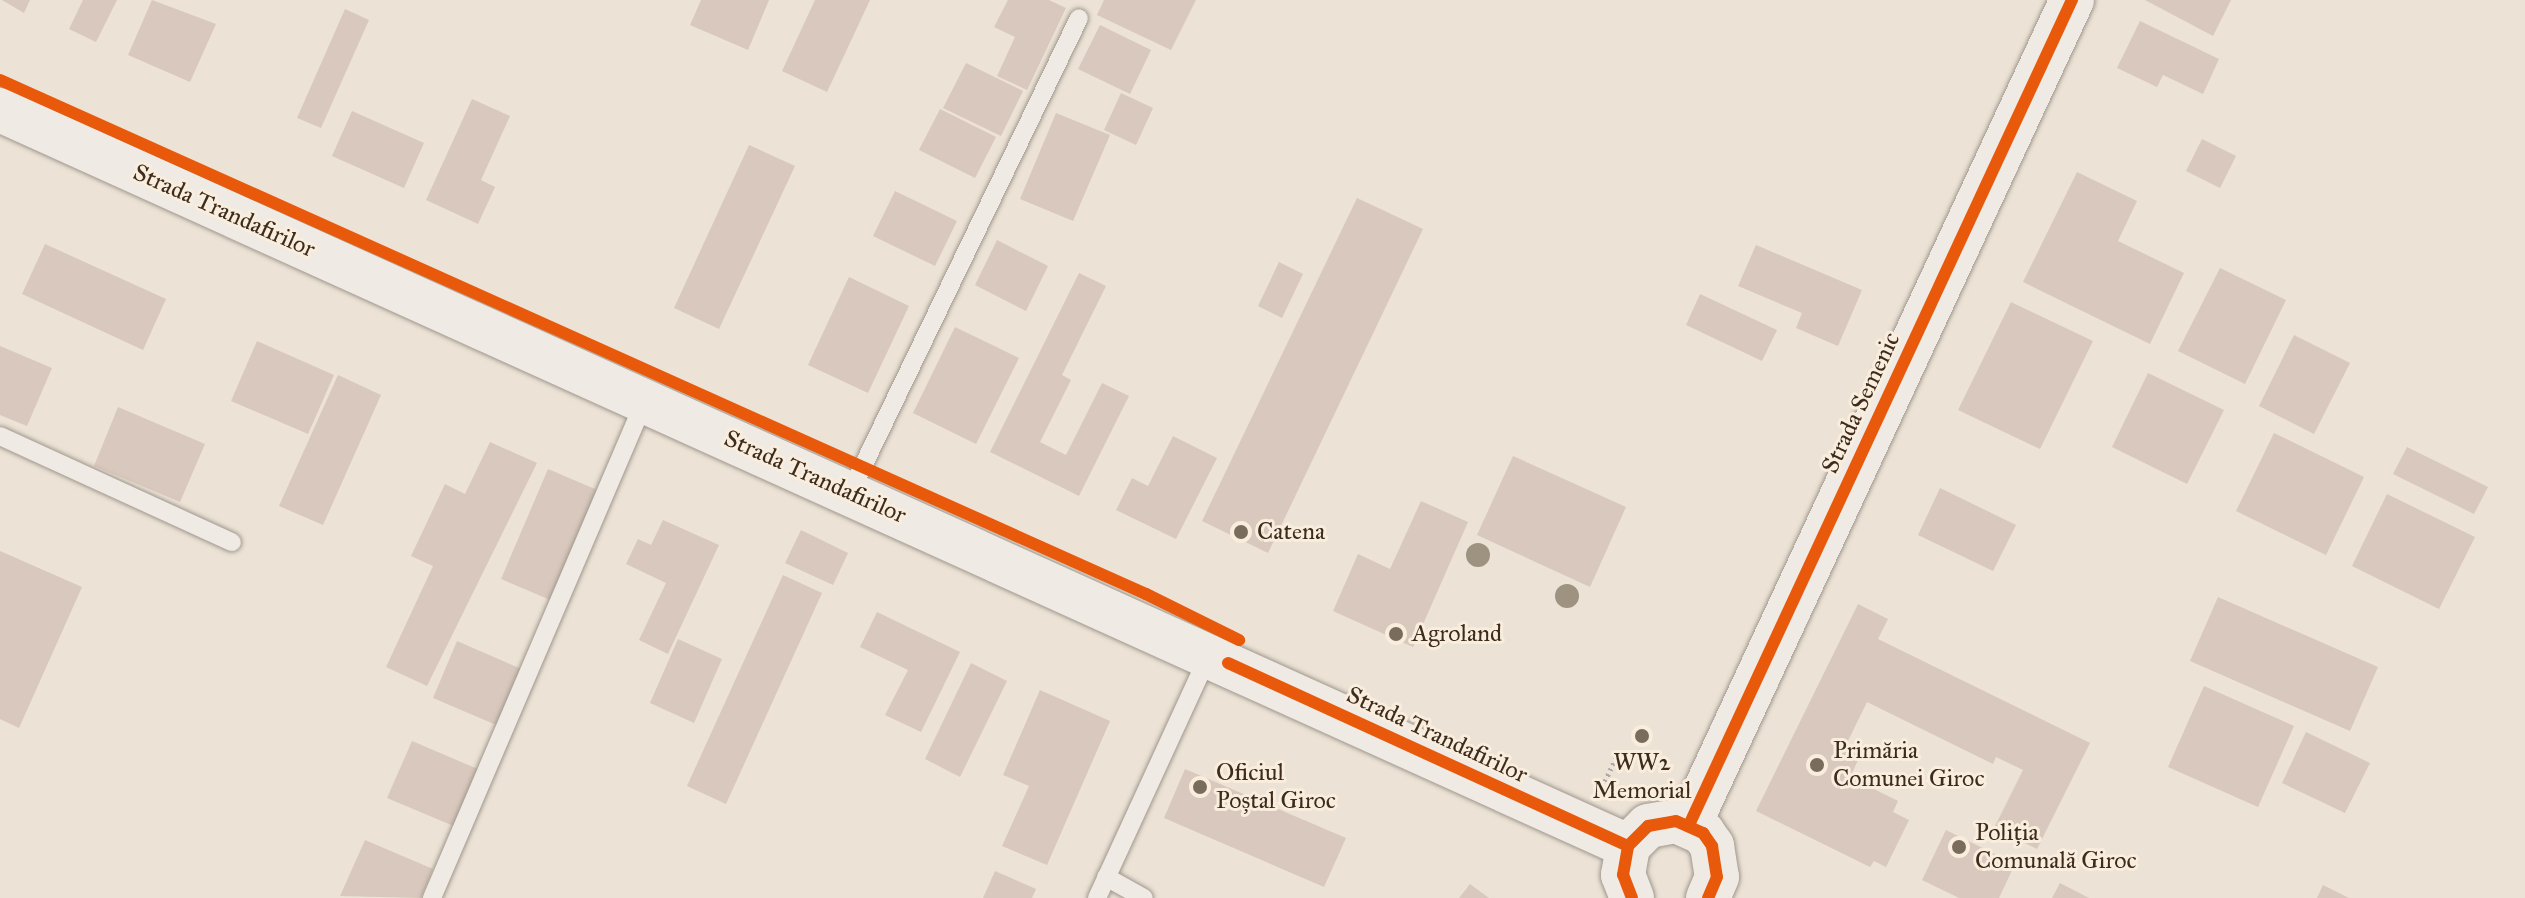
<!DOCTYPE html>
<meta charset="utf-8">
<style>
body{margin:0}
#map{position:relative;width:2525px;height:898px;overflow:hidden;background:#ece2d5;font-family:"IM FELL Great Primer",serif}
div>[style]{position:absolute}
.building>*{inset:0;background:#d9c8bd}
.path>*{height:5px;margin-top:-2.5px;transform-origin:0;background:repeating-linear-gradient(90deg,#afa9a3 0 2px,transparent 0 6px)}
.roads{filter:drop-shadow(0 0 2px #9f978e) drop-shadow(0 0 2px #9f978e)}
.lane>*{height:18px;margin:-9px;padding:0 9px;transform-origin:9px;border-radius:9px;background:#efeae3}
.secondary>*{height:44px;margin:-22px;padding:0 22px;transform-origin:22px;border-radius:22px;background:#efeae3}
.cycleway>*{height:12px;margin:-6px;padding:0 6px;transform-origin:6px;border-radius:6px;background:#e8590c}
.trees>*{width:24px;height:24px;margin:-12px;border-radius:50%;background:#9e9380}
.dots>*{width:22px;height:22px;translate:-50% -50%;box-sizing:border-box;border:4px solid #f9eddd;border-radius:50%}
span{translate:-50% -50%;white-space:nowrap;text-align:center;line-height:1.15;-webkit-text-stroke:6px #f9eddd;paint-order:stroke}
.street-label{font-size:24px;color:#3d2c1d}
.poi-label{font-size:24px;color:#3d2c1d}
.left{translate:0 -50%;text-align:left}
</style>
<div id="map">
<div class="building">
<div style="clip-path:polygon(2px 0,30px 0,24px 13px)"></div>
<div style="clip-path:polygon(83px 0,117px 0,96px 42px,69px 29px)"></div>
<div style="clip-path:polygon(152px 0,216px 24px,190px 82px,128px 55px)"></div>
<div style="clip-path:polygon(701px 0,769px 0,748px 50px,690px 25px)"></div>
<div style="clip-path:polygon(815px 0,870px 0,827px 92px,782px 71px)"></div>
<div style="clip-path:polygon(1008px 0,1049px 0,1066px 8px,1027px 90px,997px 76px,1015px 37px,994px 27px)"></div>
<div style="clip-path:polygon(1104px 0,1196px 0,1171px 50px,1097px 15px)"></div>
<div style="clip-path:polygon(2145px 0,2231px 0,2213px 36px)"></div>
<div style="clip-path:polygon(345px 9px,369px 20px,321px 128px,297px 118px)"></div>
<div style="clip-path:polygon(2140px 21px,2219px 59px,2203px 94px,2163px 75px,2157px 87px,2117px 68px)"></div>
<div style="clip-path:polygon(1100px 25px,1151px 50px,1130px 94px,1078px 69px)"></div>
<div style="clip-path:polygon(966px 63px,1023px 91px,1001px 136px,943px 108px)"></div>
<div style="clip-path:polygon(1121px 93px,1153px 108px,1136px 145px,1104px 130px)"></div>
<div style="clip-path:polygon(472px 99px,510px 116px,481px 180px,495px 187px,478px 224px,426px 200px)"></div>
<div style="clip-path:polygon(940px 109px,996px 137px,975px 178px,919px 150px)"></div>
<div style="clip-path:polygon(352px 111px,424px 143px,404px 188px,332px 156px)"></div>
<div style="clip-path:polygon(1056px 113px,1110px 135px,1073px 221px,1020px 199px)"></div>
<div style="clip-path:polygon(2202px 139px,2236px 156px,2220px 188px,2186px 171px)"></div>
<div style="clip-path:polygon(749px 145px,795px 166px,719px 329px,674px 308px)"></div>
<div style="clip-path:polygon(2077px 172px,2137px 201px,2118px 241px,2184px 273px,2150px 344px,2023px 282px)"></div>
<div style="clip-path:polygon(895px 191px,957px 221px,935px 266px,873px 236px)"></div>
<div style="clip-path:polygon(1357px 198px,1423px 229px,1268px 553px,1202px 521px)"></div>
<div style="clip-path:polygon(997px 240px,1048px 266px,1026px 311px,975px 285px)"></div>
<div style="clip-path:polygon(45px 244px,166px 299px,143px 350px,22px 294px)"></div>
<div style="clip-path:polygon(1756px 245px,1862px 290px,1838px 346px,1796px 328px,1802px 313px,1738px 286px)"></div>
<div style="clip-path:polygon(1279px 262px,1303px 274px,1282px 318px,1258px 306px)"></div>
<div style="clip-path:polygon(2220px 268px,2286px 300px,2245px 384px,2178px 351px)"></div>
<div style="clip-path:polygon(1079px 273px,1106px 286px,1062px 375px,1071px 380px,1040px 442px,1066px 455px,1102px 383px,1129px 396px,1079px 496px,990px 452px)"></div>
<div style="clip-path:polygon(849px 277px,909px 306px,868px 393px,808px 365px)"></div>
<div style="clip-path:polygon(1700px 294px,1777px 330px,1762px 361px,1686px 325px)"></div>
<div style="clip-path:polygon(2011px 302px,2093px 341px,2040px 449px,1958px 410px)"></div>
<div style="clip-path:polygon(955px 327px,1019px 358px,976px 444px,913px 413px)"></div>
<div style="clip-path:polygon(2294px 335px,2350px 363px,2314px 434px,2259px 406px)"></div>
<div style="clip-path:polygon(257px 341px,334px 375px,308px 434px,231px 401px)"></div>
<div style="clip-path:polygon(0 346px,52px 368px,27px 426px,0 415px)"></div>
<div style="clip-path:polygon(2148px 373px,2224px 410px,2187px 484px,2112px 447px)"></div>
<div style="clip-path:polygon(338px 375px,381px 395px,323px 525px,279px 506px)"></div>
<div style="clip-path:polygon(118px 407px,205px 444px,180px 502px,94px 466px)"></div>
<div style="clip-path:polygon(2274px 433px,2364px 477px,2326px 555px,2236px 511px)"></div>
<div style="clip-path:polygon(1173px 436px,1217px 458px,1176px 539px,1116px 510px,1132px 478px,1148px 486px)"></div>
<div style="clip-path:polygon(490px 442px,537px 463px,427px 686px,386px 667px,433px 566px,411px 556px,445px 484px,465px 494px)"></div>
<div style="clip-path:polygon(2407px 447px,2488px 487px,2474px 514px,2393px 474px)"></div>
<div style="clip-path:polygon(1513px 456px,1626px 507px,1590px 587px,1477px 535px)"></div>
<div style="clip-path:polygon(548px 469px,602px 492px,555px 602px,501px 579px)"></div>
<div style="clip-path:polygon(1940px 488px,2016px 525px,1993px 571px,1918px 535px)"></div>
<div style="clip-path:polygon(2387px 494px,2475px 537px,2439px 609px,2352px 566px)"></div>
<div style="clip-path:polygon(1421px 501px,1468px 522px,1413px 647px,1333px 611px,1358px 554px,1390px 569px)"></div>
<div style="clip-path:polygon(663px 520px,719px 545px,668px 654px,639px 640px,666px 583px,626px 564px,638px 539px,651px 545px)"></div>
<div style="clip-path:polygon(801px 530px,848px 553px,833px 585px,785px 563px)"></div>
<div style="clip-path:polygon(0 551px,82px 587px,19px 728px,0 719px)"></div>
<div style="clip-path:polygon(783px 575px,822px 593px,726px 804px,687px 786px)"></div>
<div style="clip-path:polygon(2218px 597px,2378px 667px,2350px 731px,2190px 661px)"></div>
<div style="clip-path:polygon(1858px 604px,1888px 619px,1878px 639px,2090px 743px,2037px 849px,1994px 828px,2023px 770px,1996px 757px,1993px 764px,1867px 702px,1846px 745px,1862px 752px,1850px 777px,1898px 801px,1893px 812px,1909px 820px,1886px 867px,1874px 861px,1870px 867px,1756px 811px)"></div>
<div style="clip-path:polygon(877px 612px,960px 652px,921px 732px,885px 715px,908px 670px,860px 647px)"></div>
<div style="clip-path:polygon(678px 639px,722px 659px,694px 723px,650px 703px)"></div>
<div style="clip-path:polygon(457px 641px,526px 671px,501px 727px,433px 698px)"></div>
<div style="clip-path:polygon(971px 663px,1007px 681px,960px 777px,925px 759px)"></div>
<div style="clip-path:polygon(2204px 686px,2294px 726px,2258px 807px,2168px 767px)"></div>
<div style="clip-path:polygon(1040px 690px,1110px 721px,1047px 865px,1002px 846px,1029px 786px,1003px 775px)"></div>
<div style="clip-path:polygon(2306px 732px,2370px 763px,2345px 813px,2282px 783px)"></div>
<div style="clip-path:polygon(412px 741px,480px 770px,456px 827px,387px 798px)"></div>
<div style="clip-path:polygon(1185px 769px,1346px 838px,1324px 887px,1164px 818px)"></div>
<div style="clip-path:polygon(1946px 830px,2015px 864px,1999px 898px,1959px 898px,1922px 880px)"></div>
<div style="clip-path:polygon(365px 840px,433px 869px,421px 898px,340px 896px)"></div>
<div style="clip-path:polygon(995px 871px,1036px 889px,1032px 898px,983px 898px)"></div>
<div style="clip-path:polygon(2060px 883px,2089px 898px,2052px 898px)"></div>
<div style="clip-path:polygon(1470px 884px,1489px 898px,1459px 898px)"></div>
<div style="clip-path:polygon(2323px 885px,2349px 898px,2317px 898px)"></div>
</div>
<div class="path">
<div style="left:1600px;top:792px;width:45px;rotate:-65.1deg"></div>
</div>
<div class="roads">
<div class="lane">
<div style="left:0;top:436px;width:255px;rotate:24.6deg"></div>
<div style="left:850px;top:493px;width:527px;rotate:-64.26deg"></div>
<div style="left:1106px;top:877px;width:43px;rotate:28.9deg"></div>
<div style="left:432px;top:898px;width:542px;rotate:-66.84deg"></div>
<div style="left:1097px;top:898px;width:268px;rotate:-65.3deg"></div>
</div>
<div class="secondary">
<div style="left:0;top:110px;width:1787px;rotate:24.33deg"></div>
<div style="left:1689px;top:825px;width:910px;rotate:-65.1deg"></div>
<div style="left:1632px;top:898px;width:25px;rotate:-111deg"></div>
<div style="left:1623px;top:875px;width:29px;rotate:-80deg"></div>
<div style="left:1628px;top:846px;width:28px;rotate:-45deg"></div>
<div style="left:1648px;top:826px;width:28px;rotate:-10deg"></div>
<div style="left:1676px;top:821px;width:30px;rotate:24deg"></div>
<div style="left:1703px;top:833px;width:16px;rotate:55deg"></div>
<div style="left:1712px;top:846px;width:31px;rotate:81deg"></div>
<div style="left:1717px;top:877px;width:23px;rotate:113deg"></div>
</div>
</div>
<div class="cycleway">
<div style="left:0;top:80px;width:1256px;rotate:24.16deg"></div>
<div style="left:1146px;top:594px;width:104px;rotate:26.3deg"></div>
<div style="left:1228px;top:663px;width:440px;rotate:24.6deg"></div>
<div style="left:1689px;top:825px;width:910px;rotate:-65.1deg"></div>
<div style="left:1632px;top:898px;width:25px;rotate:-111deg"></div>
<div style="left:1623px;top:875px;width:29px;rotate:-80deg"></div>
<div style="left:1628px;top:846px;width:28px;rotate:-45deg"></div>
<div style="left:1648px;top:826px;width:28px;rotate:-10deg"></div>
<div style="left:1676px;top:821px;width:30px;rotate:24deg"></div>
<div style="left:1703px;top:833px;width:16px;rotate:55deg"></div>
<div style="left:1712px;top:846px;width:31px;rotate:81deg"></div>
<div style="left:1717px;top:877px;width:23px;rotate:113deg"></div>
</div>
<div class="trees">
<div style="left:1478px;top:555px"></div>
<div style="left:1567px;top:596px"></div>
</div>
<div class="dots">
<div style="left:1241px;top:532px;background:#7a6c5d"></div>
<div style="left:1396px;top:634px;background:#7a6c5d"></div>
<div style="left:1642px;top:736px;background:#7a6c5d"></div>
<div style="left:1817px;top:765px;background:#7a6c5d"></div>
<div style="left:1200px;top:787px;background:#7a6c5d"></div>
<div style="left:1959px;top:847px;background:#7a6c5d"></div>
</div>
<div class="street-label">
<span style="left:224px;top:211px;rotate:24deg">Strada Trandafirilor</span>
<span style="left:1861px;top:403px;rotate:-65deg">Strada Semenic</span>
<span style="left:815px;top:477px;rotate:24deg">Strada Trandafirilor</span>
<span style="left:1437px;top:735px;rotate:25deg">Strada Trandafirilor</span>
</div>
<div class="poi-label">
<span class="left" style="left:1257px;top:532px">Catena</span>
<span class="left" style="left:1412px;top:634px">Agroland</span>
<span class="left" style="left:1833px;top:765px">Primăria<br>Comunei Giroc</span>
<span style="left:1642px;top:777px">WW2<br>Memorial</span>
<span class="left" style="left:1216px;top:787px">Oficiul<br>Poștal Giroc</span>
<span class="left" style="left:1975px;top:847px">Poliția<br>Comunală Giroc</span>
</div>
</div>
